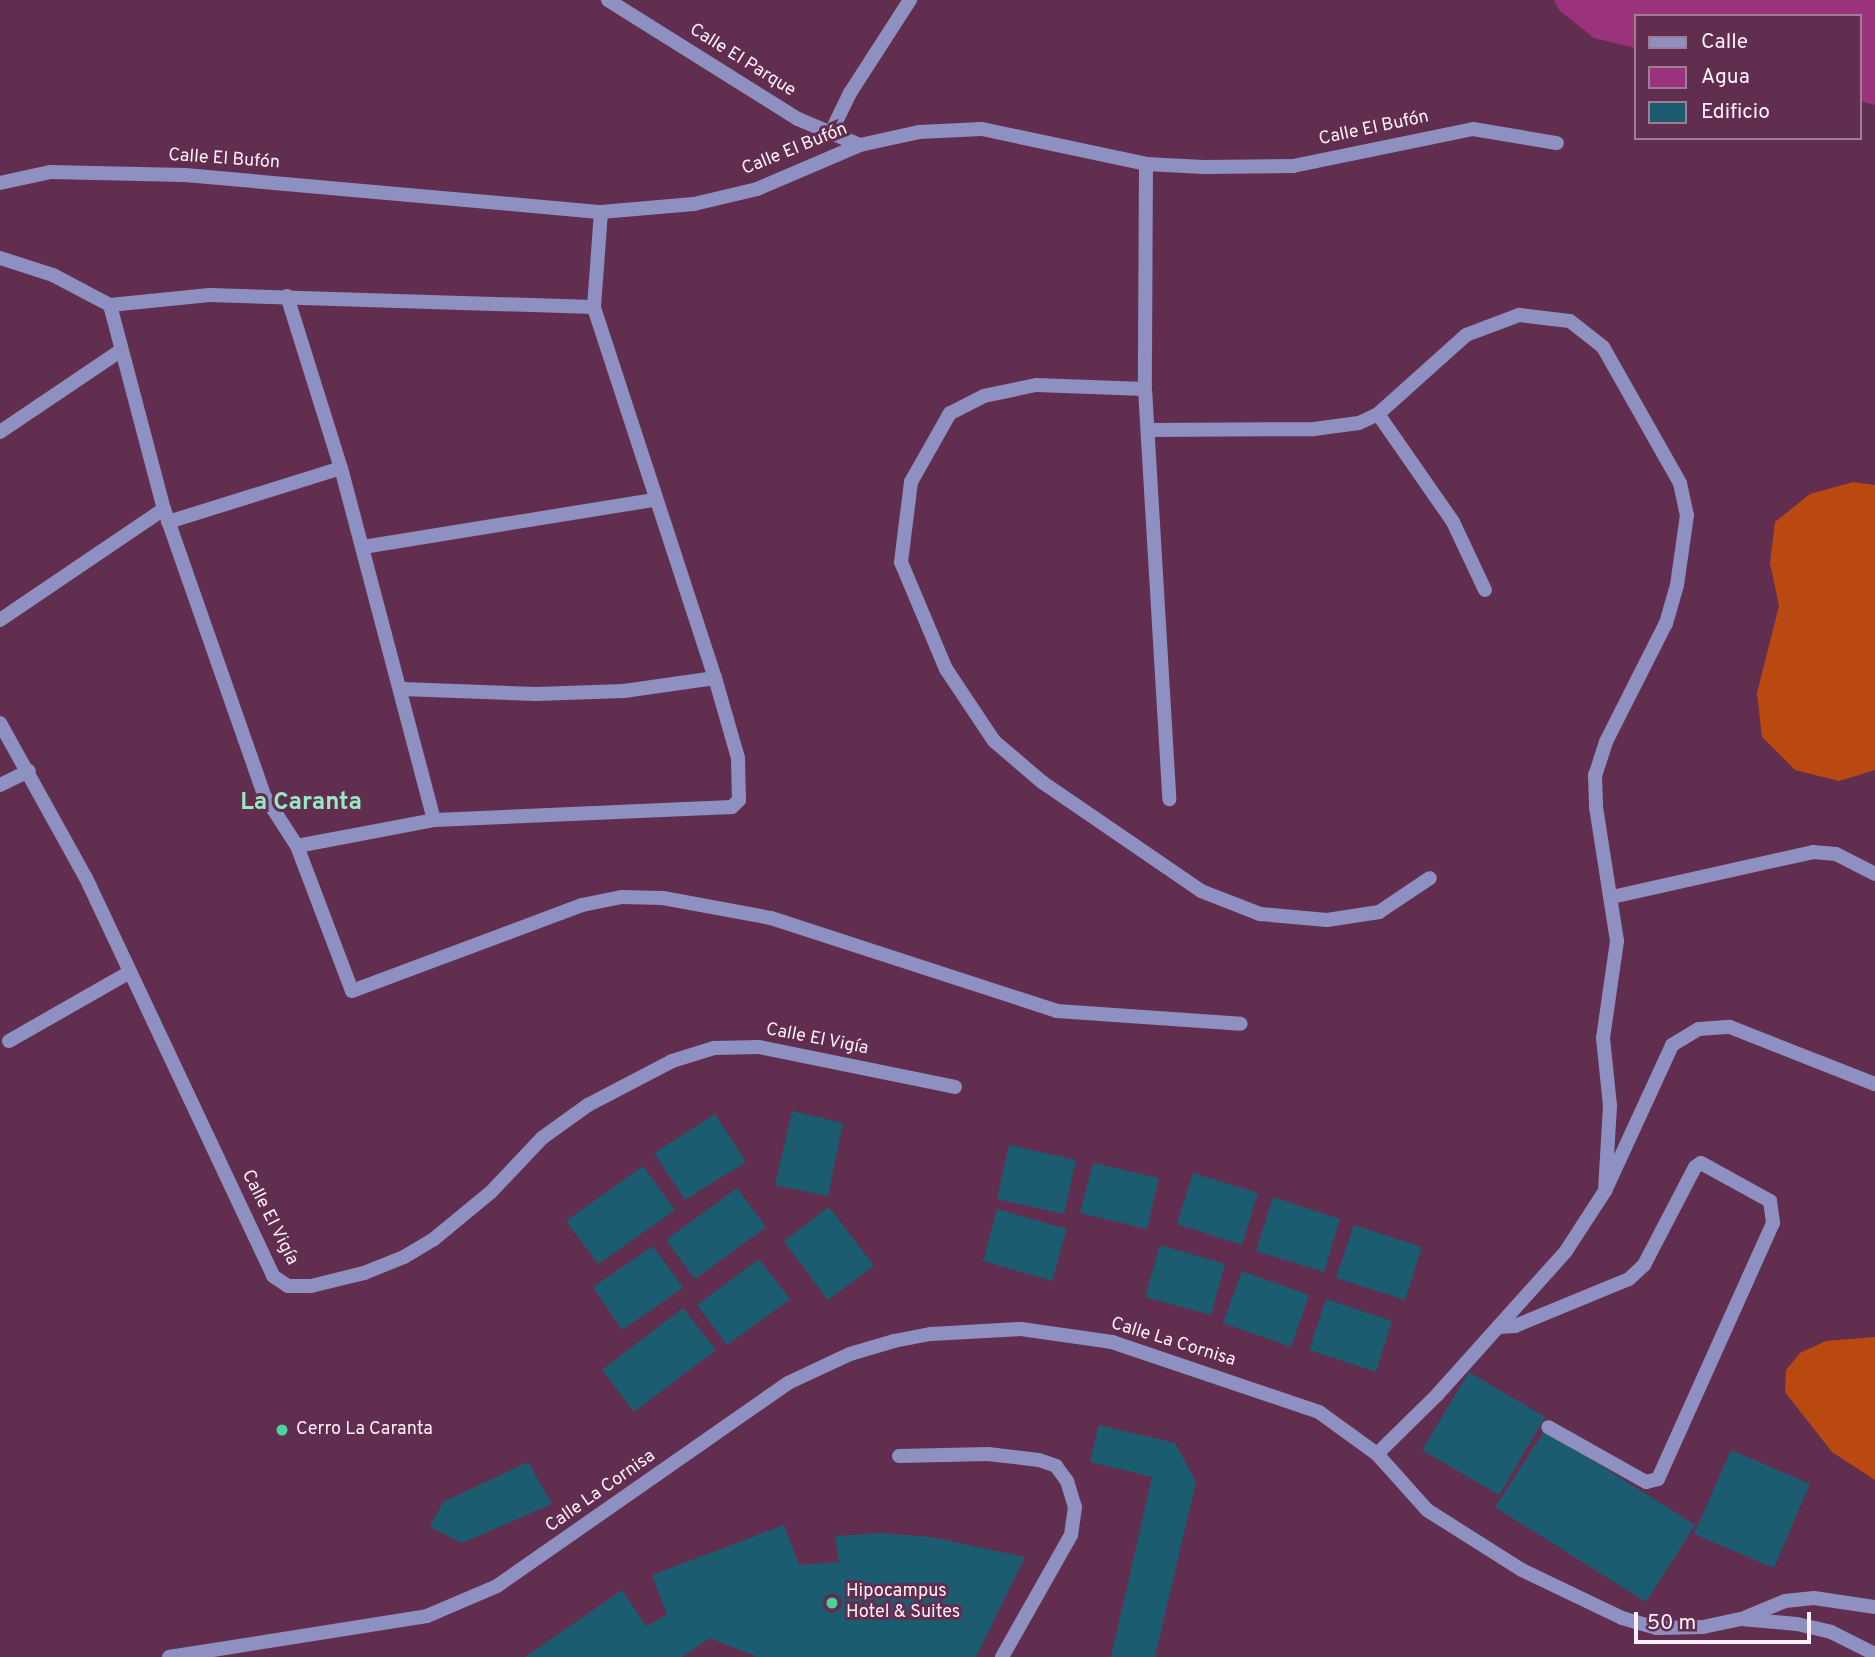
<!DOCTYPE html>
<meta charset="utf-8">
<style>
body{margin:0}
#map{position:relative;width:1875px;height:1657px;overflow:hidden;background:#622e50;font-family:Overpass,sans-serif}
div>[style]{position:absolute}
.forest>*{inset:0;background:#ba4911}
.water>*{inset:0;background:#9a337b}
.building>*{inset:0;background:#1b5c70}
.minor>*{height:14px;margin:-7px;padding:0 7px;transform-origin:7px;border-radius:7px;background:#8e90c1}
.dots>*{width:19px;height:19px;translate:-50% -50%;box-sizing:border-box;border:4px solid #622e50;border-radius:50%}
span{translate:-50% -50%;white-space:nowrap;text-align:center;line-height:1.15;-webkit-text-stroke:6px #622e50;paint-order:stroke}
.street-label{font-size:18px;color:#fef0f8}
.poi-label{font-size:18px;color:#fef0f8}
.left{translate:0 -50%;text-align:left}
.district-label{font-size:24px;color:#96e9c0;font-weight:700}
.legend{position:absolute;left:1634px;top:14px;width:228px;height:126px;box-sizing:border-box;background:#622e50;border:2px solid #a07c93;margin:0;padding:9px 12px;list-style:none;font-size:21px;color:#fef0f8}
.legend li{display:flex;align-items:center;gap:14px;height:35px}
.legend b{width:35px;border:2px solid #a07c93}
.scale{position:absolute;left:1634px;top:1612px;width:177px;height:32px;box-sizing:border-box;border:4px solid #fef0f8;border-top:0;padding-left:9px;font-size:21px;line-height:24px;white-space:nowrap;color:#fef0f8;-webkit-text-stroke:5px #622e50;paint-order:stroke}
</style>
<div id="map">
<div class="forest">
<div style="clip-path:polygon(1853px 482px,1875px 485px,1875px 770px,1839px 781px,1795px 770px,1762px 737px,1757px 693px,1779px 606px,1770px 563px,1775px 522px,1810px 494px)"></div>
<div style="clip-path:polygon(1875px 1337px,1875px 1480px,1832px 1452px,1785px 1392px,1786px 1370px,1800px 1353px,1826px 1341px)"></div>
</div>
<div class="water">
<div style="clip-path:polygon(1554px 0,1875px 0,1875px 105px,1859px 101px,1859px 16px,1635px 16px,1635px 48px,1594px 38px,1559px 10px)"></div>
</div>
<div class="building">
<div style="clip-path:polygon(792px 1111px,843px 1123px,828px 1196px,775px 1185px)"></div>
<div style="clip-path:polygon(715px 1114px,746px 1162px,685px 1200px,654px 1153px)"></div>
<div style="clip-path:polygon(1009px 1145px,1076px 1160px,1064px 1214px,997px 1199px)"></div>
<div style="clip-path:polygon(1093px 1163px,1159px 1178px,1147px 1229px,1080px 1213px)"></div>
<div style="clip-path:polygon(643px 1166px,675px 1210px,598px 1264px,566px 1221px)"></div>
<div style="clip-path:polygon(1193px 1173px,1258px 1193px,1242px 1245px,1177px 1224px)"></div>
<div style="clip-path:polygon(737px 1188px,766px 1227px,695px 1279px,666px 1240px)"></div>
<div style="clip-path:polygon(1273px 1197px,1340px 1219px,1324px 1272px,1256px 1251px)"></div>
<div style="clip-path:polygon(829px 1207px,874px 1266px,828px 1300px,784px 1241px)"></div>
<div style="clip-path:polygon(997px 1209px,1067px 1229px,1052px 1281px,983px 1261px)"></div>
<div style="clip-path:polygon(1354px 1225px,1422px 1247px,1405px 1300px,1336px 1278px)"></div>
<div style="clip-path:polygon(1160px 1245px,1225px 1264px,1211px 1315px,1145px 1297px)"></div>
<div style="clip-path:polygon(653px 1246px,683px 1288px,622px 1330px,593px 1287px)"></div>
<div style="clip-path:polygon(759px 1259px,790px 1299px,727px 1345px,697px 1305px)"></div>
<div style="clip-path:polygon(1242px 1271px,1309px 1295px,1291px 1347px,1223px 1323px)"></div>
<div style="clip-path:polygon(1326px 1299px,1392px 1321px,1376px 1372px,1309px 1350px)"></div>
<div style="clip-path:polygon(683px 1308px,716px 1350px,634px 1412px,602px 1370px)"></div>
<div style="clip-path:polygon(1469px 1372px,1545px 1417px,1499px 1495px,1422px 1450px)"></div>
<div style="clip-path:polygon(1099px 1425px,1175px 1443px,1196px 1482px,1155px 1657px,1111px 1657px,1152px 1477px,1090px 1462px)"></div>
<div style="clip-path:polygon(1545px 1430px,1695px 1525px,1646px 1602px,1495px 1507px)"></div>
<div style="clip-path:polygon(1731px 1450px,1810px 1484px,1774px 1568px,1694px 1534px)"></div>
<div style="clip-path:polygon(528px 1462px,552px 1504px,462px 1543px,430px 1527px,443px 1502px)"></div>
<div style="clip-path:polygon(784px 1525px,799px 1565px,839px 1562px,835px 1536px,879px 1533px,931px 1537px,1025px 1557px,976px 1657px,757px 1657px,710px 1638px,682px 1657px,525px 1657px,622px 1590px,646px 1626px,667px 1615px,652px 1575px)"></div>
</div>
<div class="minor">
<div style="left:608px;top:0;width:224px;rotate:32.1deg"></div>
<div style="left:798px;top:119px;width:67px;rotate:22.8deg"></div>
<div style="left:830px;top:134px;width:46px;rotate:-64deg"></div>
<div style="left:850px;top:93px;width:111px;rotate:-57.2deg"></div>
<div style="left:1146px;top:164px;width:225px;rotate:90.3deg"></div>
<div style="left:1145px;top:389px;width:411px;rotate:86.6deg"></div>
<div style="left:0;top:183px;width:51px;rotate:-12.4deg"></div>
<div style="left:50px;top:172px;width:135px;rotate:1.3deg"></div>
<div style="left:185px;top:175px;width:418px;rotate:5.1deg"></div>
<div style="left:601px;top:212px;width:93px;rotate:-4.9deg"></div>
<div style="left:694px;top:204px;width:65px;rotate:-13.4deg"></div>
<div style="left:757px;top:189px;width:112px;rotate:-23.1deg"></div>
<div style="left:860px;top:145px;width:60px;rotate:-12.4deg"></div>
<div style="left:919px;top:132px;width:63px;rotate:-2.7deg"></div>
<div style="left:982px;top:129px;width:168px;rotate:12deg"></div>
<div style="left:1146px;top:164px;width:58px;rotate:3deg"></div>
<div style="left:1204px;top:167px;width:89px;rotate:-0.6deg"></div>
<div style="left:1293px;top:166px;width:184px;rotate:-11.6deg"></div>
<div style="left:1473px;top:129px;width:85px;rotate:9.5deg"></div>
<div style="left:0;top:258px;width:56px;rotate:17.8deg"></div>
<div style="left:53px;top:275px;width:64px;rotate:27.8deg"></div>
<div style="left:110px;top:305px;width:211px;rotate:75.2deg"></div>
<div style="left:164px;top:509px;width:303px;rotate:70.7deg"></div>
<div style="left:264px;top:795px;width:61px;rotate:57.1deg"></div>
<div style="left:297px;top:846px;width:155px;rotate:69.2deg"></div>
<div style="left:352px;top:991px;width:246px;rotate:-20.5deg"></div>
<div style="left:582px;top:905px;width:41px;rotate:-11.3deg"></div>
<div style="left:622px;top:897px;width:41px;rotate:1.4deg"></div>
<div style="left:663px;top:898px;width:110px;rotate:10.5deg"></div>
<div style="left:771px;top:918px;width:301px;rotate:18deg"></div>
<div style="left:1057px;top:1011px;width:184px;rotate:4deg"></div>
<div style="left:287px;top:296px;width:180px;rotate:72.6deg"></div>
<div style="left:341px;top:468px;width:364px;rotate:75.2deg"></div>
<div style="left:110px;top:305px;width:100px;rotate:-5.7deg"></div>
<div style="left:210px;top:295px;width:384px;rotate:1.8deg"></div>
<div style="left:1145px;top:389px;width:109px;rotate:-177.9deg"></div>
<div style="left:1036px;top:385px;width:53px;rotate:168.1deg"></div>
<div style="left:984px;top:396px;width:38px;rotate:153deg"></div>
<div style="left:950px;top:413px;width:79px;rotate:119.5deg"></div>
<div style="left:911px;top:482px;width:81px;rotate:97.1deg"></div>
<div style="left:901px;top:562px;width:116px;rotate:67.2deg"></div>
<div style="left:946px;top:669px;width:87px;rotate:56.3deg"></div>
<div style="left:994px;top:741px;width:63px;rotate:40.5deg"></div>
<div style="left:1042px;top:782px;width:193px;rotate:34.4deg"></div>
<div style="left:1201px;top:891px;width:63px;rotate:21.3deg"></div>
<div style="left:1260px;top:914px;width:67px;rotate:5.1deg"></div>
<div style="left:1327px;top:920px;width:53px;rotate:-8.7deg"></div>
<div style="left:1379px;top:912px;width:61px;rotate:-33.7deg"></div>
<div style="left:1378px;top:414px;width:131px;rotate:55.2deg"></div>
<div style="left:1453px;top:522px;width:75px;rotate:64.8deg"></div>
<div style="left:1148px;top:430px;width:166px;rotate:-0.3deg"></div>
<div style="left:1314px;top:429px;width:45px;rotate:-7.6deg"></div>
<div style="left:1359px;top:423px;width:21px;rotate:-25deg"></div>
<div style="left:1378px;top:414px;width:118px;rotate:-41.9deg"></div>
<div style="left:1466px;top:335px;width:57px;rotate:-20.7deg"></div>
<div style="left:1519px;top:315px;width:51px;rotate:6.7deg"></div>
<div style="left:1570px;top:321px;width:42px;rotate:38.2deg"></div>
<div style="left:1603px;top:347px;width:156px;rotate:60.5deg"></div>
<div style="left:1680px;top:483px;width:33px;rotate:78deg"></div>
<div style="left:1687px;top:515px;width:71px;rotate:98.1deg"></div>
<div style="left:1677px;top:585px;width:40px;rotate:106deg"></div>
<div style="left:1666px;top:623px;width:133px;rotate:116.8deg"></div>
<div style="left:1606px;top:742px;width:35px;rotate:108deg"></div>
<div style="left:1595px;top:775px;width:32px;rotate:88deg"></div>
<div style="left:1596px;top:807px;width:136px;rotate:81.1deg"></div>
<div style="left:1617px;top:941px;width:98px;rotate:98.2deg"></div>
<div style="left:1603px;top:1038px;width:68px;rotate:84.1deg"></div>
<div style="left:1610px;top:1106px;width:85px;rotate:93.4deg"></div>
<div style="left:0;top:432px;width:145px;rotate:-34deg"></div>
<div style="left:168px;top:522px;width:181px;rotate:-17.3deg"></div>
<div style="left:363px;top:547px;width:295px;rotate:-9.2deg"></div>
<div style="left:0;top:620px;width:198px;rotate:-34.1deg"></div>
<div style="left:402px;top:689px;width:134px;rotate:2.1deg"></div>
<div style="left:536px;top:694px;width:88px;rotate:-2deg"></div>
<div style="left:624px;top:691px;width:92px;rotate:-8.1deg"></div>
<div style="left:0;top:723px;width:177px;rotate:61deg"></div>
<div style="left:86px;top:878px;width:440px;rotate:64.8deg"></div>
<div style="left:273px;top:1276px;width:18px;rotate:34deg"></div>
<div style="left:288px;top:1286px;width:23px"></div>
<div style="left:311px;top:1286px;width:55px;rotate:-13.8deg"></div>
<div style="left:364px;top:1273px;width:43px;rotate:-21.8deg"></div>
<div style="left:404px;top:1257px;width:35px;rotate:-31deg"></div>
<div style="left:434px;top:1239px;width:74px;rotate:-39.5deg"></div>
<div style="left:491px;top:1192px;width:74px;rotate:-46.6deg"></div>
<div style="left:542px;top:1138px;width:57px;rotate:-35.7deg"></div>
<div style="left:588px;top:1105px;width:95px;rotate:-27.6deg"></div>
<div style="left:672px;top:1061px;width:44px;rotate:-17.2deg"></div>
<div style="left:714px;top:1048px;width:45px;rotate:-1.3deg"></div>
<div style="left:759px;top:1047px;width:200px;rotate:11.5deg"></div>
<div style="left:0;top:785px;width:32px;rotate:-26deg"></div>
<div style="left:297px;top:846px;width:139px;rotate:-10.7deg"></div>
<div style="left:434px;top:820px;width:298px;rotate:-2.5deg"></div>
<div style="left:732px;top:807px;width:10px;rotate:-45deg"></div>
<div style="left:739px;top:800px;width:42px;rotate:-91.4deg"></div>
<div style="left:738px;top:758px;width:83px;rotate:-106deg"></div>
<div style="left:715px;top:678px;width:390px;rotate:-108.1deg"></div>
<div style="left:594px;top:307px;width:95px;rotate:-85.8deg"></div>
<div style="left:1612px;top:897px;width:206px;rotate:-12.6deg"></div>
<div style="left:1813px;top:852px;width:23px;rotate:5deg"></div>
<div style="left:1836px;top:854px;width:44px;rotate:27.1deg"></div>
<div style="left:9px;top:1041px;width:139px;rotate:-29.7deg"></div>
<div style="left:1498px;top:1327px;width:17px;rotate:-3deg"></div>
<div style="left:1515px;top:1326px;width:123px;rotate:-22.4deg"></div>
<div style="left:1629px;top:1279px;width:21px;rotate:-43deg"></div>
<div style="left:1644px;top:1265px;width:110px;rotate:-62.5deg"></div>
<div style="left:1695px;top:1167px;width:7px;rotate:-34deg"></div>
<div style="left:1701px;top:1163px;width:79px;rotate:28.8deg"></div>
<div style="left:1770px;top:1201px;width:22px;rotate:82deg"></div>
<div style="left:1773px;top:1223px;width:281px;rotate:114.2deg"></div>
<div style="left:1658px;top:1479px;width:12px;rotate:166deg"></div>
<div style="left:1646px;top:1482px;width:112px;rotate:-150.7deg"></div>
<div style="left:1377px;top:1454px;width:84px;rotate:-44.5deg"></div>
<div style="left:1437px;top:1395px;width:193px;rotate:-48.1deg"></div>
<div style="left:1566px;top:1251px;width:72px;rotate:-57deg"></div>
<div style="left:1605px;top:1191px;width:161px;rotate:-65.3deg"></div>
<div style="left:1672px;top:1045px;width:31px;rotate:-31deg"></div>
<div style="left:1699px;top:1029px;width:31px;rotate:-4deg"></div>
<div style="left:1730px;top:1027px;width:156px;rotate:21.5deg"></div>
<div style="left:899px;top:1456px;width:89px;rotate:-1.3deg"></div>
<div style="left:988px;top:1454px;width:51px;rotate:6.7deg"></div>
<div style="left:1039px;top:1460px;width:18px;rotate:19deg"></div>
<div style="left:1056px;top:1466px;width:19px;rotate:54deg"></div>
<div style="left:1067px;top:1481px;width:27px;rotate:73deg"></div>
<div style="left:1075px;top:1507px;width:28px;rotate:98deg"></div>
<div style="left:1071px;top:1535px;width:140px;rotate:119.5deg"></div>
<div style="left:1744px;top:1618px;width:44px;rotate:-22.5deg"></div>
<div style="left:1785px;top:1601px;width:29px;rotate:-6deg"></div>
<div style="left:1814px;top:1598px;width:62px;rotate:8.4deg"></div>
<div style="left:169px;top:1657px;width:261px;rotate:-9deg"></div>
<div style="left:427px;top:1616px;width:76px;rotate:-23.2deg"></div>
<div style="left:497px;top:1586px;width:355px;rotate:-34.9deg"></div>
<div style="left:788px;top:1383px;width:68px;rotate:-25.1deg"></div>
<div style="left:850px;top:1354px;width:46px;rotate:-16.5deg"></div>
<div style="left:894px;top:1341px;width:38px;rotate:-11deg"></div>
<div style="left:931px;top:1334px;width:90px;rotate:-3.2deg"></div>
<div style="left:1021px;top:1329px;width:92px;rotate:8.1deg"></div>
<div style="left:1112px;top:1342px;width:219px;rotate:18.7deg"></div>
<div style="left:1319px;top:1412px;width:72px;rotate:35.9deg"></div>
<div style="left:1377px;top:1454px;width:75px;rotate:48.2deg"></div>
<div style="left:1427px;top:1510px;width:112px;rotate:32.3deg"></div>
<div style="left:1522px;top:1570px;width:111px;rotate:25.6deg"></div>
<div style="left:1622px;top:1618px;width:36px;rotate:16deg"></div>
<div style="left:1657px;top:1628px;width:46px;rotate:-1.2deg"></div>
<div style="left:1703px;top:1627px;width:39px;rotate:-12deg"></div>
<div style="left:1741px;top:1619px;width:56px;rotate:5.1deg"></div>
<div style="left:1797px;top:1624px;width:35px;rotate:13deg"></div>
<div style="left:1831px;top:1632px;width:49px;rotate:26.6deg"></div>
</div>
<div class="dots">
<div style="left:282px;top:1430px;background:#4cd39b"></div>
<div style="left:832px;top:1603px;background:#4cd39b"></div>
</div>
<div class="street-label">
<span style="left:742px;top:61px;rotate:32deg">Calle El Parque</span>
<span style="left:1374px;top:129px;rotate:-12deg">Calle El Bufón</span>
<span style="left:795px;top:150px;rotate:-22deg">Calle El Bufón</span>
<span style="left:224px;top:160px;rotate:4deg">Calle El Bufón</span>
<span style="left:817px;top:1040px;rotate:11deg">Calle El Vigía</span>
<span style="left:269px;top:1218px;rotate:63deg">Calle El Vigía</span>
<span style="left:1173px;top:1343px;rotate:17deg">Calle La Cornisa</span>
<span style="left:601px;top:1492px;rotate:-35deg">Calle La Cornisa</span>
</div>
<div class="poi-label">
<span class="left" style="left:296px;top:1430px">Cerro La Caranta</span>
<span class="left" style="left:846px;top:1603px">Hipocampus<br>Hotel &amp; Suites</span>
</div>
<div class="district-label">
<span style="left:301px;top:804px">La Caranta</span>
</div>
<ul class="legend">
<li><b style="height:9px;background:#8e90c1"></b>Calle</li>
<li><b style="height:19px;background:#9a337b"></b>Agua</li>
<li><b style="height:19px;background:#1b5c70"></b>Edificio</li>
</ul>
<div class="scale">50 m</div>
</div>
